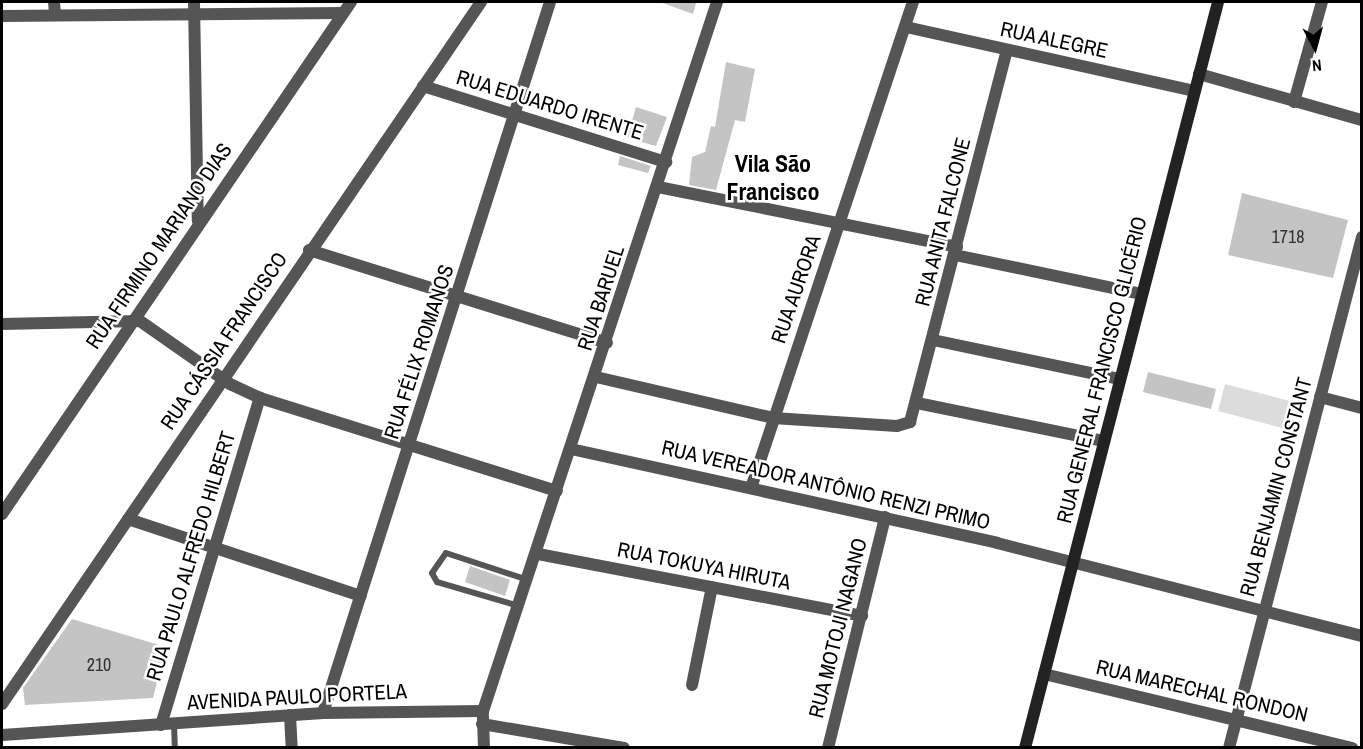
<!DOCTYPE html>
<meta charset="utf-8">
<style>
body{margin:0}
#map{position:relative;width:1363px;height:749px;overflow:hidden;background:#fff;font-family:"Archivo Narrow",sans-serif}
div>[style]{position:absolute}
.green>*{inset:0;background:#dcdcdc}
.building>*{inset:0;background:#c4c4c4}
.lane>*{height:6px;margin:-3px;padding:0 3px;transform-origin:3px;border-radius:3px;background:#555}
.street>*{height:12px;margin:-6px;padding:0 6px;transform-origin:6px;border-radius:6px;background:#555}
.secondary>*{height:12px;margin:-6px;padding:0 6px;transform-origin:6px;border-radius:6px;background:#222}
span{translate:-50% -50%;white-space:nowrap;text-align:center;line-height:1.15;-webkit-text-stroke:5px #fff;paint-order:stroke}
.number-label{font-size:18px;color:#313131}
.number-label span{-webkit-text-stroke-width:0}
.street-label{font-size:21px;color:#000}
.quarter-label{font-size:24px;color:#000;font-weight:700}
.frame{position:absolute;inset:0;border:3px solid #000;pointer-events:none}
.north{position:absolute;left:1285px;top:18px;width:60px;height:60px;-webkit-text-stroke:4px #fff;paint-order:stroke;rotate:174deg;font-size:16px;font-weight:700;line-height:24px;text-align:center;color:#000}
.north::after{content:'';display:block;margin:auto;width:21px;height:27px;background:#000;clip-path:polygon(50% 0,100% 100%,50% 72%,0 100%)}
</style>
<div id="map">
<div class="green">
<div style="clip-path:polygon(1225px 384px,1290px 401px,1282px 428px,1218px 411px)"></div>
</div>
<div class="building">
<div style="clip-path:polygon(660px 2px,691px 2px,696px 3px,693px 14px)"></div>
<div style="clip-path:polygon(726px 62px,755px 69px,745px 122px,735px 120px,716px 190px,689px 185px,692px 157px,705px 152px,711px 126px,715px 127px)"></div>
<div style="clip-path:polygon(636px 107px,667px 117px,656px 146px,627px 138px)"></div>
<div style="clip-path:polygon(620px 156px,651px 166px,648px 173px,618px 165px)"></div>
<div style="clip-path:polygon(1242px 193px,1348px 220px,1333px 278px,1228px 255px)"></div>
<div style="clip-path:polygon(1148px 372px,1216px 389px,1211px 409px,1143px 392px)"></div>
<div style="clip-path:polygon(470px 566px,510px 580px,505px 596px,465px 582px)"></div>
<div style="clip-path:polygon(72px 619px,166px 647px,153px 698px,25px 705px,23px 688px)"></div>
</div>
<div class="lane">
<div style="left:519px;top:606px;width:85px;rotate:-163.7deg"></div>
<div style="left:437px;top:582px;width:10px;rotate:-119deg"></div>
<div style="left:432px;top:573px;width:24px;rotate:-55deg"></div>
<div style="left:446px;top:553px;width:86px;rotate:18.2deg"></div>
<div style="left:174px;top:724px;width:24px;rotate:88deg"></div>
</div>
<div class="street">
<div style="left:54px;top:2px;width:12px;rotate:85deg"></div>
<div style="left:194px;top:2px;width:219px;rotate:89deg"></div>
<div style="left:2px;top:16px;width:341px;rotate:-0.5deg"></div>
<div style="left:906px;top:27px;width:295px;rotate:12.5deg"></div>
<div style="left:1199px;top:74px;width:169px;rotate:15.8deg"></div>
<div style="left:423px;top:86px;width:255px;rotate:17.4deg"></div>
<div style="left:1294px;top:102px;width:104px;rotate:-74.4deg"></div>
<div style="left:658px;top:187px;width:305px;rotate:11.3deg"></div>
<div style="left:309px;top:250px;width:312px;rotate:17.3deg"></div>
<div style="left:955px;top:255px;width:191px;rotate:11.8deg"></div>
<div style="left:2px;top:324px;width:138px;rotate:-1.2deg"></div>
<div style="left:140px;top:321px;width:110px;rotate:35deg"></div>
<div style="left:230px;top:384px;width:33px;rotate:25deg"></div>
<div style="left:260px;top:398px;width:311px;rotate:17.4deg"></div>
<div style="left:933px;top:340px;width:191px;rotate:11.8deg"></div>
<div style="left:596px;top:377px;width:182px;rotate:13deg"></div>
<div style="left:773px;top:418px;width:124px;rotate:3.7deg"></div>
<div style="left:897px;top:426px;width:14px;rotate:-17deg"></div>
<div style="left:910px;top:422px;width:384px;rotate:-75.4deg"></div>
<div style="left:1320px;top:397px;width:43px;rotate:14.7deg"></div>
<div style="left:917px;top:403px;width:191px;rotate:11.5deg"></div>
<div style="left:571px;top:449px;width:436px;rotate:12.4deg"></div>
<div style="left:997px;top:543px;width:377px;rotate:14.3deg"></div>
<div style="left:751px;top:488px;width:512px;rotate:-71.57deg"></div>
<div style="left:2px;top:514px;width:620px;rotate:-55.72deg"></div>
<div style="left:128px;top:519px;width:245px;rotate:18.3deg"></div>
<div style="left:538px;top:554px;width:330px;rotate:10.8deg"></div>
<div style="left:1044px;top:674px;width:317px;rotate:13.5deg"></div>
<div style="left:692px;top:685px;width:100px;rotate:-78.5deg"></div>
<div style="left:2px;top:704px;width:850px;rotate:-55.69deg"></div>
<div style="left:323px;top:713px;width:746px;rotate:-72.29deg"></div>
<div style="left:290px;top:715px;width:33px;rotate:87deg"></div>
<div style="left:482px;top:724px;width:144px;rotate:9.6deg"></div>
<div style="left:161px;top:725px;width:342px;rotate:-73.2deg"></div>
<div style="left:2px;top:735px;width:322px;rotate:-3.9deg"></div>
<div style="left:323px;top:713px;width:160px;rotate:-0.7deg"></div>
<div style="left:484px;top:748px;width:37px;rotate:-92deg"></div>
<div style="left:483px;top:711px;width:747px;rotate:-71.73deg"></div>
<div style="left:828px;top:748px;width:238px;rotate:-76.1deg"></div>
<div style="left:1229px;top:748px;width:528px;rotate:-75.41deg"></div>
</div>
<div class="secondary">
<div style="left:1025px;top:748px;width:771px;rotate:-75.49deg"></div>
</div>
<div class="number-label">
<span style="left:1288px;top:237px">1718</span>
<span style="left:99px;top:665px">210</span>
</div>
<div class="street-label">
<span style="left:1054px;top:40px;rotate:12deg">RUA ALEGRE</span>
<span style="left:550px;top:105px;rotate:17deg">RUA EDUARDO IRENTE</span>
<span style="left:943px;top:222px;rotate:-76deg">RUA ANITA FALCONE</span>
<span style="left:159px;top:246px;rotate:-56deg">RUA FIRMINO MARIANO DIAS</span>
<span style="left:796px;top:289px;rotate:-71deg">RUA AURORA</span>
<span style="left:601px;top:298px;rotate:-72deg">RUA BARUEL</span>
<span style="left:224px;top:341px;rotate:-56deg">RUA CÁSSIA FRANCISCO</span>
<span style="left:419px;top:352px;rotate:-72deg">RUA FÉLIX ROMANOS</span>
<span style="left:1102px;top:370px;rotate:-76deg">RUA GENERAL FRANCISCO GLICÉRIO</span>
<span style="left:826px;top:485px;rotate:13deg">RUA VEREADOR ANTÔNIO RENZI PRIMO</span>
<span style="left:1276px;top:487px;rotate:-75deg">RUA BENJAMIN CONSTANT</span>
<span style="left:191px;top:556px;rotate:-73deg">RUA PAULO ALFREDO HILBERT</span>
<span style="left:704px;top:566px;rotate:11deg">RUA TOKUYA HIRUTA</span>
<span style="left:838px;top:628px;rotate:-76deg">RUA MOTOJI NAGANO</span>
<span style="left:1202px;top:691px;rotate:13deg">RUA MARECHAL RONDON</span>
<span style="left:297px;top:697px;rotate:-3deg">AVENIDA PAULO PORTELA</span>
</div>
<div class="quarter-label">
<span style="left:773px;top:178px">Vila São<br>Francisco</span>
</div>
<div class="frame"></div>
<div class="north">N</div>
</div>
